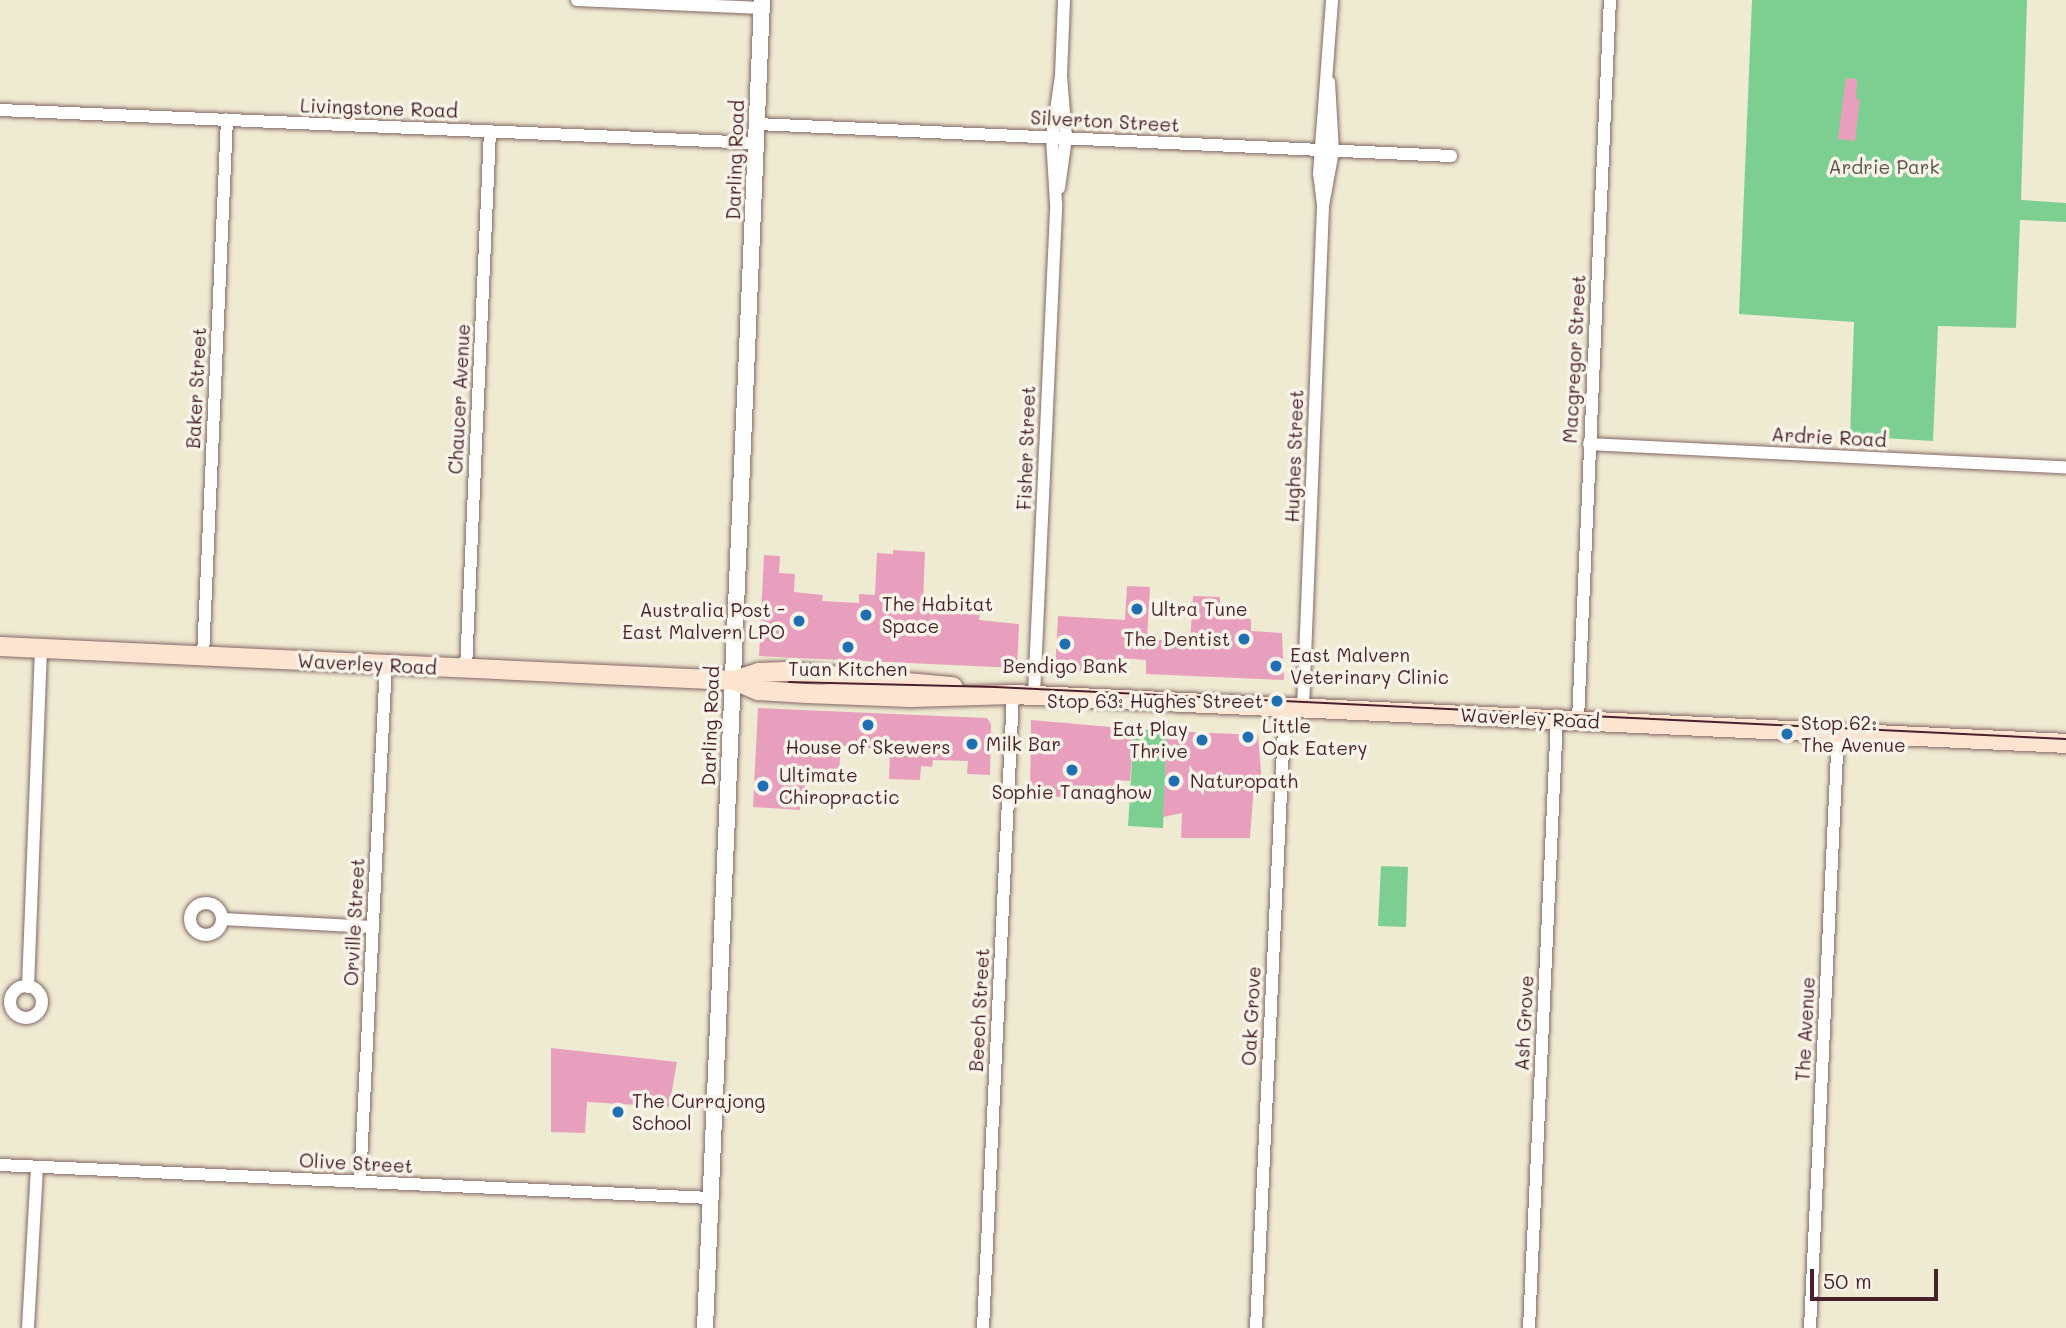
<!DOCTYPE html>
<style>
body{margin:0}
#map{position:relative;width:2066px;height:1328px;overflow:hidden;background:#efead2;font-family:Mali,sans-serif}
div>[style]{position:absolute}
.green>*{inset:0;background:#7dcf91}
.building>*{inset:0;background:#e89fbd}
.roads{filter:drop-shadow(0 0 2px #846665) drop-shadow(0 0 2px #846665)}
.minor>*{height:12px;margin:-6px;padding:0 6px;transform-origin:6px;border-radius:6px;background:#fff}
.minor>.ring{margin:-6px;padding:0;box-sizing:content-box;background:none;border:12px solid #fff;border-radius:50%}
.tertiary>*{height:16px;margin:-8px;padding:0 8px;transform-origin:8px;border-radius:8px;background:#fff}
.secondary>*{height:19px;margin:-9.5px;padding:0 9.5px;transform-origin:9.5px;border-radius:9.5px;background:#fde4d1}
.tram>*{height:2px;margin:-1px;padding:0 1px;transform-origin:1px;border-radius:1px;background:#4a1f2b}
.dots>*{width:19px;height:19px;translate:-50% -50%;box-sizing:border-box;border:4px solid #f7f3e8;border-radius:50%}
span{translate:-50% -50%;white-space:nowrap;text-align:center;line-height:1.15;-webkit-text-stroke:7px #f7f3e8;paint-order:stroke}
.street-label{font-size:19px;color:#4a1f2b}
.park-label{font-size:19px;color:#59544a}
.poi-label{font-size:19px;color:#4a1f2b}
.left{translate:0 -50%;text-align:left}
.right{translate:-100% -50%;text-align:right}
.scale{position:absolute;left:1810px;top:1269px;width:128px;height:32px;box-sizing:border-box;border:4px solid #4a1f2b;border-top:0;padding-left:9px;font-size:21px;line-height:24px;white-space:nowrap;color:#4a1f2b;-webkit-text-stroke:5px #f7f3e8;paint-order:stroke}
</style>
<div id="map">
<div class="green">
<div style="clip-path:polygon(1752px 0,2027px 0,2021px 200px,2066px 203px,2066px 222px,2020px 220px,2016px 328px,1938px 326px,1933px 441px,1850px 436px,1854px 322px,1739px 314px)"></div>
<div style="clip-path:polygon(1134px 729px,1167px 731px,1163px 828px,1128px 826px)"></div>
<div style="clip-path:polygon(1381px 866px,1408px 867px,1406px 927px,1378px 926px)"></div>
</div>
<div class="building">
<div style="clip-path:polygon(1846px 78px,1857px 79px,1856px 99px,1860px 99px,1855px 141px,1838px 139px)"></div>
<div style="clip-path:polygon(893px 550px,925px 552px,923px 602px,939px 603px,938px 612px,980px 615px,979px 620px,1019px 624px,1017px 668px,759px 656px,764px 555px,780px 556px,779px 573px,795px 574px,794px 592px,823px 595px,822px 601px,859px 603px,859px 594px,875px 595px,877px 553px,893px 554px)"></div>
<div style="clip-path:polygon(1127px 586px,1150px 587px,1147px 639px,1190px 642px,1193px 596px,1220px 597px,1219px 617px,1251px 619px,1251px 631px,1282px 633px,1284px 680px,1146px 674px,1146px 660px,1119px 658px,1117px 673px,1055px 670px,1058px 616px,1125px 620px)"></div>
<div style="clip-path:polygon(758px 708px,987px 718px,991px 724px,990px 775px,967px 774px,968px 761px,933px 760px,932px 767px,921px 766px,920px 780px,889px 779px,890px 750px,841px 746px,839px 772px,826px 771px,826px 782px,806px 781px,800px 810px,753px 807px)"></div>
<div style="clip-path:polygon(1031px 720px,1134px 729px,1130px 781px,1115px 780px,1115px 788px,1078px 787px,1078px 799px,1030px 794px)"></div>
<div style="clip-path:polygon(1167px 731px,1258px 735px,1262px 784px,1254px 784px,1250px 838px,1181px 838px,1182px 813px,1163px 817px)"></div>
<div style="clip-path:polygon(551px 1048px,677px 1062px,669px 1107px,587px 1102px,585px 1133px,551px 1132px)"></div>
</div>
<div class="roads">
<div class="minor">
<div style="left:577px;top:0;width:185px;rotate:2.5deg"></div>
<div style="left:0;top:110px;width:757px;rotate:2.5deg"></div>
<div style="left:757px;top:124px;width:695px;rotate:2.64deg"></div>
<div style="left:1059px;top:188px;width:50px;rotate:-82deg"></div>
<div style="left:1066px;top:138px;width:62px;rotate:-94.6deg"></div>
<div style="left:1061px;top:76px;width:76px;rotate:-87.7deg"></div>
<div style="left:1323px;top:205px;width:31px;rotate:-97deg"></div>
<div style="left:1319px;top:174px;width:174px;rotate:-85.7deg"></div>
<div style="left:1589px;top:444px;width:478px;rotate:2.8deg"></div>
<div style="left:203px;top:656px;width:537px;rotate:-87.44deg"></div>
<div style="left:466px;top:668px;width:537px;rotate:-87.44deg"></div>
<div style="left:1034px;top:695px;width:492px;rotate:-87.4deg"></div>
<div style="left:1056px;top:203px;width:66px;rotate:-93.5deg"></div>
<div style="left:1052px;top:137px;width:62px;rotate:-81.6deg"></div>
<div style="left:1303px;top:707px;width:501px;rotate:-87.71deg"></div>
<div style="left:1323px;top:206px;width:56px;rotate:-79.7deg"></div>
<div style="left:1333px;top:151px;width:69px;rotate:-93.3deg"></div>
<div style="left:1578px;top:720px;width:721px;rotate:-87.46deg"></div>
<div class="ring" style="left:190px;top:903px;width:20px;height:20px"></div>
<div style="left:222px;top:919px;width:151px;rotate:3deg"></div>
<div class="ring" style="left:10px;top:986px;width:20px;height:20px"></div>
<div style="left:28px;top:987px;width:339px;rotate:-87.8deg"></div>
<div style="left:0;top:1165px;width:712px;rotate:2.66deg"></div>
<div style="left:360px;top:1182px;width:519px;rotate:-87.13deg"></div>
<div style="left:28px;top:1328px;width:161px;rotate:-86.8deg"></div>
<div style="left:983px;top:1328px;width:635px;rotate:-87.29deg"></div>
<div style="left:1256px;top:1328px;width:623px;rotate:-87.33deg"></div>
<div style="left:1529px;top:1328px;width:610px;rotate:-87.37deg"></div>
<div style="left:1810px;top:1328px;width:597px;rotate:-87.31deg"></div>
</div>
<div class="tertiary">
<div style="left:705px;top:1328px;width:1329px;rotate:-87.54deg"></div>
</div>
<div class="secondary">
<div style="left:0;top:646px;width:711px;rotate:2.66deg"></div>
<div style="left:710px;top:679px;width:24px;rotate:2deg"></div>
<div style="left:734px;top:680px;width:26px;rotate:23deg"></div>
<div style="left:758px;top:690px;width:49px;rotate:3.5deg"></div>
<div style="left:807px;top:693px;width:103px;rotate:2.2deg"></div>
<div style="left:910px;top:697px;width:103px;rotate:-1.7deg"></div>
<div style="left:1013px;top:694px;width:1054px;rotate:2.66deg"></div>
<div style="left:734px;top:680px;width:25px;rotate:-18deg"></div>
<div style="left:758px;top:672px;width:28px;rotate:-2deg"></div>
<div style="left:786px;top:671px;width:167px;rotate:5.2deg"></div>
</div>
</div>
<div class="tram">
<div style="left:789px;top:682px;width:206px;rotate:1.4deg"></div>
<div style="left:995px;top:687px;width:1072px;rotate:2.78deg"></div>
</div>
<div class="dots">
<div style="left:1137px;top:609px;background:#1f6fb2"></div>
<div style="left:866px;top:615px;background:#1f6fb2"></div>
<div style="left:799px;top:621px;background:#1f6fb2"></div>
<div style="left:1244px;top:639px;background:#1f6fb2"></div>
<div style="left:1065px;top:644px;background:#1f6fb2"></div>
<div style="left:848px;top:647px;background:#1f6fb2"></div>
<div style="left:1276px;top:666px;background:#1f6fb2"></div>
<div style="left:1277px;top:701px;background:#1f6fb2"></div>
<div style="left:868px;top:725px;background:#1f6fb2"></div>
<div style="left:1787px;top:734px;background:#1f6fb2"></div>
<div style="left:1248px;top:737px;background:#1f6fb2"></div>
<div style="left:1202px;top:740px;background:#1f6fb2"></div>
<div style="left:972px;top:744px;background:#1f6fb2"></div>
<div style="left:1072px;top:770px;background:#1f6fb2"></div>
<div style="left:1174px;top:781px;background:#1f6fb2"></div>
<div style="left:763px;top:786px;background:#1f6fb2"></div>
<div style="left:618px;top:1112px;background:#1f6fb2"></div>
</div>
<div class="street-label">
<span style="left:379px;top:108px;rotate:2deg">Livingstone Road</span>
<span style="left:1105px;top:121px;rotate:3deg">Silverton Street</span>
<span style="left:735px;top:160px;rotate:-88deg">Darling Road</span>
<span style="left:1574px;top:359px;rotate:-87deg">Macgregor Street</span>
<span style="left:196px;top:388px;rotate:-87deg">Baker Street</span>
<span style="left:459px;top:399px;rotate:-87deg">Chaucer Avenue</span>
<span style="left:1829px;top:437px;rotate:3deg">Ardrie Road</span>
<span style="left:1026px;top:448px;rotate:-88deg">Fisher Street</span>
<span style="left:1294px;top:456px;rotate:-88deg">Hughes Street</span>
<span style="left:367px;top:664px;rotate:3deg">Waverley Road</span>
<span style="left:1530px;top:718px;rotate:3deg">Waverley Road</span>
<span style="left:710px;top:726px;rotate:-88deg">Darling Road</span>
<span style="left:354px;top:922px;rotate:-87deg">Orville Street</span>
<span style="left:979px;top:1010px;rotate:-87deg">Beech Street</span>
<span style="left:1251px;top:1016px;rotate:-87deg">Oak Grove</span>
<span style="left:1524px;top:1023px;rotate:-87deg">Ash Grove</span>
<span style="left:1805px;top:1029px;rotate:-87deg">The Avenue</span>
<span style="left:356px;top:1163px;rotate:3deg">Olive Street</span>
</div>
<div class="park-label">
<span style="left:1884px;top:167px">Ardrie Park</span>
</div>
<div class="poi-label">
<span class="left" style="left:882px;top:615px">The Habitat<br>Space</span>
<span class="left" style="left:1151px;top:609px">Ultra Tune</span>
<span class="right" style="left:785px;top:621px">Australia Post -<br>East Malvern LPO</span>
<span class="right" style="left:1230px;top:639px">The Dentist</span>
<span class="left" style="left:1290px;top:666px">East Malvern<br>Veterinary Clinic</span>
<span style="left:1065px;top:666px">Bendigo Bank</span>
<span style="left:848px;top:669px">Tuan Kitchen</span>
<span class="right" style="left:1263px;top:701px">Stop 63: Hughes Street</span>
<span class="left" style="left:1801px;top:734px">Stop 62:<br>The Avenue</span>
<span class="left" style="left:1262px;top:737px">Little<br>Oak Eatery</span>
<span class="right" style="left:1188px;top:740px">Eat Play<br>Thrive</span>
<span class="left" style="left:986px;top:744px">Milk Bar</span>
<span style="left:868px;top:747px">House of Skewers</span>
<span class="left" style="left:779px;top:786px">Ultimate<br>Chiropractic</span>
<span class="left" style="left:1190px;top:781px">Naturopath</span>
<span style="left:1072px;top:792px">Sophie Tanaghow</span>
<span class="left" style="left:632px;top:1112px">The Currajong<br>School</span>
</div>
<div class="scale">50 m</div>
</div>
